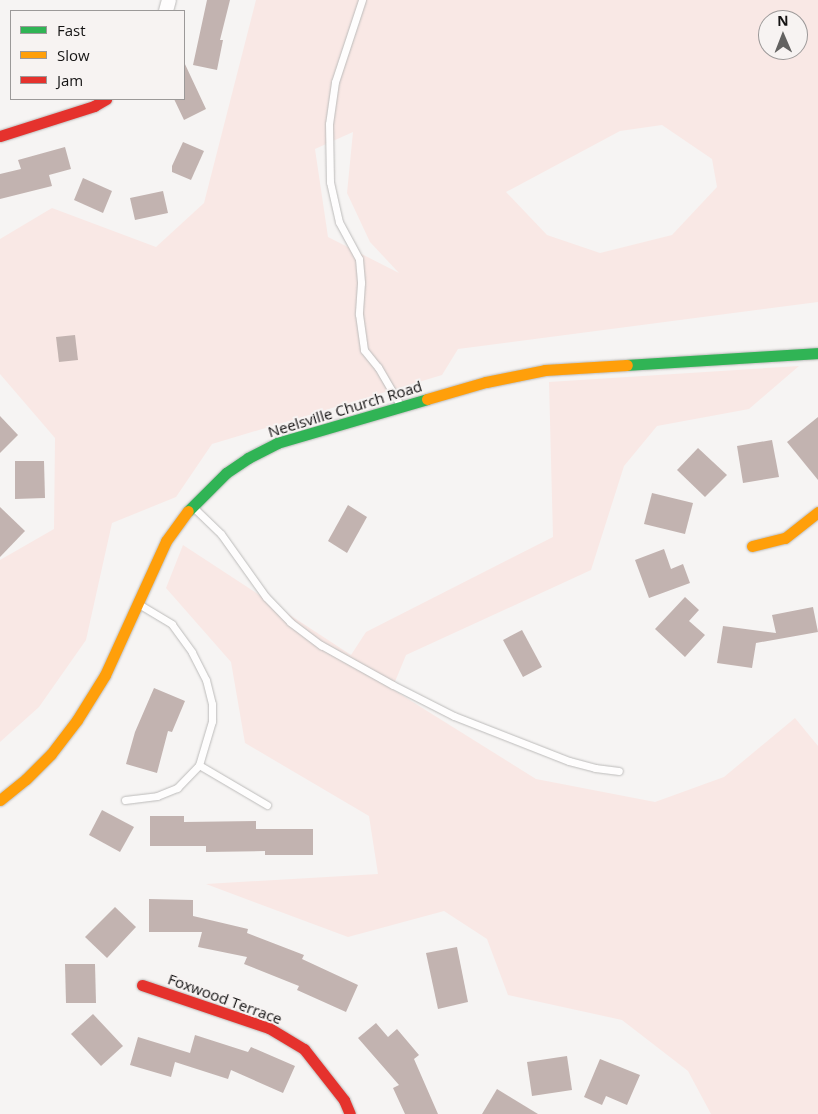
<!DOCTYPE html>
<style>
body{margin:0}
#map{position:relative;width:818px;height:1114px;overflow:hidden;background:#f6f4f3;font-family:"Open Sans",sans-serif}
div>[style]{position:absolute}
.green>*{inset:0;background:#f9e8e5}
.building>*{inset:0;background:#c2b3b0}
.roads{filter:drop-shadow(0 0 1px #bcbbba) drop-shadow(0 0 1px #bcbbba)}
.lane>*{height:7px;margin:-3.5px;padding:0 3.5px;transform-origin:3.5px;border-radius:3.5px;background:#fefdfd}
.street>*{height:14px;margin:-7px;padding:0 7px;transform-origin:7px;border-radius:7px;background:#fefdfd}
.fast>*{height:11px;margin:-5.5px;padding:0 5.5px;transform-origin:5.5px;border-radius:5.5px;background:#30b455}
.slow>*{height:11px;margin:-5.5px;padding:0 5.5px;transform-origin:5.5px;border-radius:5.5px;background:#ff9f0a}
.jam>*{height:11px;margin:-5.5px;padding:0 5.5px;transform-origin:5.5px;border-radius:5.5px;background:#e5322d}
span{translate:-50% -50%;white-space:nowrap;text-align:center;line-height:1.15;-webkit-text-stroke:4px #f7f3f2;paint-order:stroke}
.street-label{font-size:15px;color:#141313}
.legend{position:absolute;left:10px;top:10px;width:175px;height:90px;box-sizing:border-box;background:#f7f3f2;border:1px solid #9c9999;margin:0;padding:6px 9px;list-style:none;font-size:15px;color:#141313}
.legend li{display:flex;align-items:center;gap:10px;height:25px}
.legend b{width:25px;border:1px solid #9c9999}
.north{position:absolute;left:758px;top:10px;width:50px;height:50px;box-sizing:border-box;background:#f7f3f2;border:1px solid #9c9999;border-radius:50%;rotate:359deg;font-size:14px;font-weight:700;line-height:20px;text-align:center;color:#141313}
.north::after{content:'';display:block;margin:auto;width:18px;height:22px;background:#636261;clip-path:polygon(50% 0,100% 100%,50% 72%,0 100%)}
</style>
<div id="map">
<div class="green">
<div style="clip-path:polygon(evenodd,256px 0,818px 0,818px 302px,458px 349px,442px 375px,212px 444px,176px 497px,112px 523px,86px 640px,39px 707px,0 742px,0 560px,54px 529px,55px 438px,0 374px,0 239px,52px 208px,156px 247px,204px 203px,256px 0,768px 20px,798px 20px,798px 50px,768px 50px,768px 20px,256px 0,662px 125px,712px 159px,717px 187px,672px 235px,600px 253px,547px 235px,506px 192px,620px 131px,662px 125px,256px 0,353px 132px,347px 193px,370px 242px,399px 273px,328px 237px,315px 149px,353px 132px)"></div>
<div style="clip-path:polygon(799px 366px,749px 409px,657px 426px,624px 466px,591px 570px,406px 655px,392px 689px,536px 779px,655px 802px,724px 777px,795px 718px,818px 746px,818px 1114px,711px 1114px,688px 1071px,622px 1020px,508px 995px,487px 939px,444px 911px,348px 937px,206px 884px,378px 874px,369px 816px,245px 743px,231px 662px,166px 588px,183px 545px,351px 655px,366px 632px,553px 537px,549px 382px)"></div>
</div>
<div class="building">
<div style="clip-path:polygon(207px 0,230px 0,220px 40px,223px 40px,217px 70px,193px 65px)"></div>
<div style="clip-path:polygon(184px 62px,206px 109px,184px 120px,174px 99px,184px 99px)"></div>
<div style="clip-path:polygon(183px 142px,204px 151px,191px 180px,172px 172px,172px 166px)"></div>
<div style="clip-path:polygon(65px 147px,71px 169px,49px 175px,52px 186px,0 199px,0 174px,21px 169px,18px 160px)"></div>
<div style="clip-path:polygon(83px 178px,112px 191px,103px 213px,74px 200px)"></div>
<div style="clip-path:polygon(163px 191px,168px 213px,135px 220px,130px 198px)"></div>
<div style="clip-path:polygon(75px 335px,78px 360px,59px 362px,56px 337px)"></div>
<div style="clip-path:polygon(0 416px,18px 435px,0 453px)"></div>
<div style="clip-path:polygon(818px 417px,818px 480px,787px 442px)"></div>
<div style="clip-path:polygon(772px 440px,779px 477px,743px 483px,737px 446px)"></div>
<div style="clip-path:polygon(698px 448px,727px 475px,705px 497px,677px 470px)"></div>
<div style="clip-path:polygon(15px 461px,44px 461px,45px 498px,15px 499px)"></div>
<div style="clip-path:polygon(652px 493px,693px 503px,685px 534px,644px 524px)"></div>
<div style="clip-path:polygon(348px 505px,367px 517px,347px 553px,328px 541px)"></div>
<div style="clip-path:polygon(0 507px,25px 531px,0 557px)"></div>
<div style="clip-path:polygon(664px 549px,671px 569px,683px 564px,690px 583px,649px 598px,635px 560px)"></div>
<div style="clip-path:polygon(685px 597px,699px 610px,689px 621px,705px 635px,685px 657px,655px 629px)"></div>
<div style="clip-path:polygon(813px 607px,818px 632px,756px 643px,752px 668px,717px 663px,723px 626px,776px 633px,772px 615px)"></div>
<div style="clip-path:polygon(522px 630px,542px 667px,523px 677px,503px 640px)"></div>
<div style="clip-path:polygon(154px 688px,185px 701px,172px 732px,168px 731px,157px 773px,126px 764px,135px 732px)"></div>
<div style="clip-path:polygon(102px 810px,134px 827px,120px 852px,89px 835px)"></div>
<div style="clip-path:polygon(150px 816px,184px 816px,184px 822px,256px 821px,256px 829px,313px 829px,313px 855px,265px 855px,265px 851px,206px 852px,206px 846px,150px 846px)"></div>
<div style="clip-path:polygon(149px 899px,193px 900px,193px 916px,248px 929px,247px 933px,304px 955px,302px 959px,358px 985px,346px 1012px,297px 990px,299px 986px,244px 964px,247px 957px,198px 947px,202px 932px,149px 932px)"></div>
<div style="clip-path:polygon(115px 907px,136px 927px,107px 958px,85px 937px)"></div>
<div style="clip-path:polygon(457px 947px,468px 1002px,438px 1009px,426px 953px)"></div>
<div style="clip-path:polygon(65px 964px,95px 964px,96px 1003px,66px 1003px)"></div>
<div style="clip-path:polygon(93px 1014px,123px 1046px,101px 1066px,71px 1034px)"></div>
<div style="clip-path:polygon(376px 1023px,388px 1037px,397px 1029px,419px 1055px,414px 1059px,438px 1114px,405px 1114px,393px 1088px,399px 1085px,358px 1038px)"></div>
<div style="clip-path:polygon(195px 1035px,248px 1052px,251px 1047px,295px 1066px,283px 1093px,231px 1070px,228px 1079px,175px 1062px,171px 1077px,130px 1065px,138px 1037px,190px 1053px)"></div>
<div style="clip-path:polygon(567px 1056px,572px 1090px,532px 1096px,527px 1062px)"></div>
<div style="clip-path:polygon(600px 1059px,640px 1075px,627px 1105px,606px 1096px,602px 1105px,584px 1097px)"></div>
<div style="clip-path:polygon(497px 1089px,538px 1114px,482px 1114px)"></div>
</div>
<div class="roads">
<div class="lane">
<div style="left:362px;top:0;width:86px;rotate:108.2deg"></div>
<div style="left:335px;top:82px;width:42px;rotate:98.1deg"></div>
<div style="left:329px;top:124px;width:58px;rotate:89deg"></div>
<div style="left:330px;top:182px;width:41px;rotate:77.3deg"></div>
<div style="left:339px;top:222px;width:42px;rotate:61.6deg"></div>
<div style="left:359px;top:259px;width:24px;rotate:85deg"></div>
<div style="left:361px;top:283px;width:31px;rotate:94deg"></div>
<div style="left:359px;top:314px;width:36px;rotate:82deg"></div>
<div style="left:364px;top:350px;width:22px;rotate:51deg"></div>
<div style="left:378px;top:367px;width:44px;rotate:59.9deg"></div>
<div style="left:192px;top:506px;width:40px;rotate:44deg"></div>
<div style="left:221px;top:534px;width:77px;rotate:54.5deg"></div>
<div style="left:266px;top:597px;width:35px;rotate:46deg"></div>
<div style="left:290px;top:622px;width:39px;rotate:37deg"></div>
<div style="left:321px;top:645px;width:82px;rotate:29.1deg"></div>
<div style="left:393px;top:685px;width:68px;rotate:26.9deg"></div>
<div style="left:454px;top:716px;width:123px;rotate:21.4deg"></div>
<div style="left:569px;top:761px;width:27px;rotate:15deg"></div>
<div style="left:595px;top:768px;width:24px;rotate:7deg"></div>
<div style="left:199px;top:765px;width:79px;rotate:30.5deg"></div>
<div style="left:125px;top:800px;width:32px;rotate:-7deg"></div>
<div style="left:157px;top:796px;width:22px;rotate:-22deg"></div>
<div style="left:177px;top:788px;width:32px;rotate:-46deg"></div>
<div style="left:199px;top:765px;width:46px;rotate:-73.5deg"></div>
<div style="left:212px;top:721px;width:17px;rotate:-90deg"></div>
<div style="left:212px;top:704px;width:25px;rotate:-104deg"></div>
<div style="left:206px;top:680px;width:31px;rotate:-117deg"></div>
<div style="left:192px;top:652px;width:34px;rotate:-126deg"></div>
<div style="left:172px;top:624px;width:37px;rotate:-149deg"></div>
</div>
<div class="street">
<div style="left:166px;top:11px;width:11px;rotate:-75deg"></div>
</div>
<div class="fast">
<div style="left:627px;top:365px;width:191px;rotate:-3.6deg"></div>
<div style="left:188px;top:511px;width:54px;rotate:-45deg"></div>
<div style="left:226px;top:473px;width:27px;rotate:-34deg"></div>
<div style="left:248px;top:458px;width:33px;rotate:-27deg"></div>
<div style="left:277px;top:443px;width:156px;rotate:-16.3deg"></div>
</div>
<div class="slow">
<div style="left:427px;top:399px;width:61px;rotate:-16.1deg"></div>
<div style="left:486px;top:382px;width:60px;rotate:-11.5deg"></div>
<div style="left:545px;top:370px;width:82px;rotate:-3.5deg"></div>
<div style="left:752px;top:546px;width:34px;rotate:-14deg"></div>
<div style="left:785px;top:538px;width:42px;rotate:-38.2deg"></div>
<div style="left:0;top:800px;width:33px;rotate:-39deg"></div>
<div style="left:26px;top:779px;width:35px;rotate:-45deg"></div>
<div style="left:51px;top:754px;width:43px;rotate:-52.6deg"></div>
<div style="left:77px;top:720px;width:53px;rotate:-58.1deg"></div>
<div style="left:105px;top:675px;width:147px;rotate:-65.5deg"></div>
<div style="left:166px;top:541px;width:37px;rotate:-54deg"></div>
</div>
<div class="jam">
<div style="left:0;top:136px;width:99px;rotate:-17.7deg"></div>
<div style="left:94px;top:106px;width:14px;rotate:-30deg"></div>
<div style="left:142px;top:985px;width:134px;rotate:18.7deg"></div>
<div style="left:269px;top:1028px;width:41px;rotate:31deg"></div>
<div style="left:304px;top:1049px;width:65px;rotate:51.9deg"></div>
<div style="left:344px;top:1100px;width:15px;rotate:67deg"></div>
</div>
</div>
<div class="street-label">
<span style="left:345px;top:409px;rotate:-17deg">Neelsville Church Road</span>
<span style="left:225px;top:999px;rotate:20deg">Foxwood Terrace</span>
</div>
<ul class="legend">
<li><b style="height:6px;background:#30b455"></b>Fast</li>
<li><b style="height:6px;background:#ff9f0a"></b>Slow</li>
<li><b style="height:6px;background:#e5322d"></b>Jam</li>
</ul>
<div class="north">N</div>
</div>
